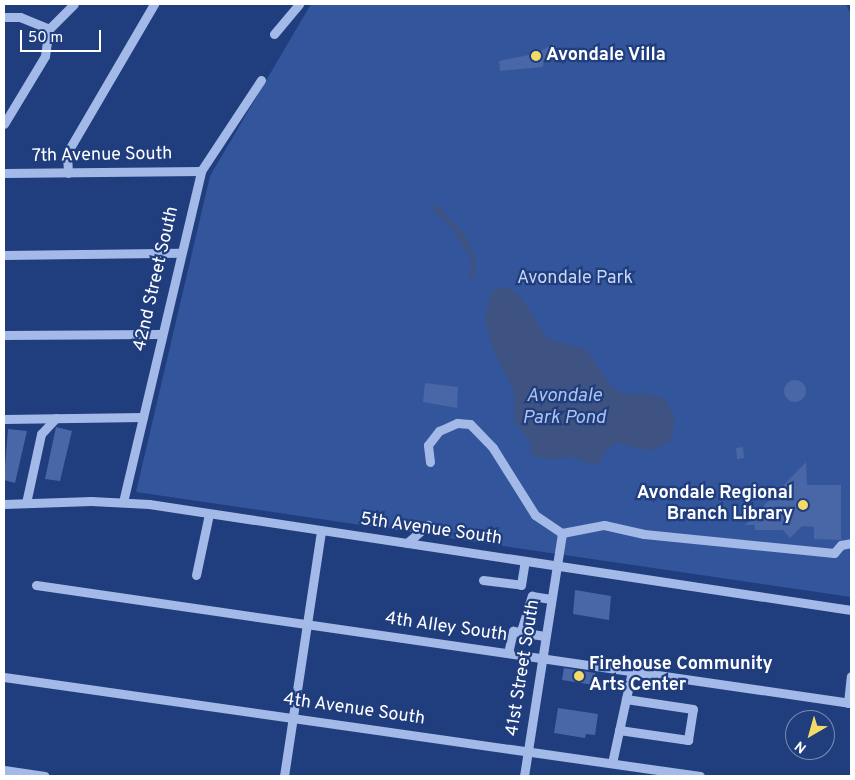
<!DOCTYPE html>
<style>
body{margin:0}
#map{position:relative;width:855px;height:780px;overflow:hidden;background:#203d7d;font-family:Overpass,sans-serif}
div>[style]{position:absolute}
.green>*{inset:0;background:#33559b}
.water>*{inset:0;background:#3e5382}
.building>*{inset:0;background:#4967a6}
.round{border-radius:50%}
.minor>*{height:9px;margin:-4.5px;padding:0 4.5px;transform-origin:4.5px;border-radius:4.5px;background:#a3b9e7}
.dots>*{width:14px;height:14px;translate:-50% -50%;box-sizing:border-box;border:2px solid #203d7d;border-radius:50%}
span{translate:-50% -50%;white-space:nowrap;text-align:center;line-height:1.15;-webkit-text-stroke:4.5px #203d7d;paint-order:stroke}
.poi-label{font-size:18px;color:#fff;font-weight:700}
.left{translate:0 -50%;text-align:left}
.right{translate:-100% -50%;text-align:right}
.street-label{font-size:18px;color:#fff}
.park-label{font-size:18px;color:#c6d6f5}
.water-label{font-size:19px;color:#aec3ee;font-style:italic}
.frame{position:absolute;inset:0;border:5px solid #fff;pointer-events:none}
.north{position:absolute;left:785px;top:710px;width:50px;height:50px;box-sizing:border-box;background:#203d7d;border:1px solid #798bb1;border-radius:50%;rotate:218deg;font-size:14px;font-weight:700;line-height:20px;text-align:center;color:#fff}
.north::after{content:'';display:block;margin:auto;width:18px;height:22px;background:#f4dc64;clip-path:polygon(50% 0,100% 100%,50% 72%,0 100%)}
.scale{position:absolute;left:20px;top:30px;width:81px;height:22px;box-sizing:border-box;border:2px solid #fff;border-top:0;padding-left:6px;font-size:15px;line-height:18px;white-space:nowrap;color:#fff;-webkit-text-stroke:4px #203d7d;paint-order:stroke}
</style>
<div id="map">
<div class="green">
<div style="clip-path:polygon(311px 4px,846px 4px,851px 15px,851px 597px,136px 492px,210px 176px)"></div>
</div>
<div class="water">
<div style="clip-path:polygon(437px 205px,464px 233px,474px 253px,476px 272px,471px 279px,467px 278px,472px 270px,469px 255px,451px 227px,434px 211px,433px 206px)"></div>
<div style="clip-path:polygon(499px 288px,508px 288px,521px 296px,547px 339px,586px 349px,612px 388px,626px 395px,643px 393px,665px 399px,675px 417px,671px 441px,650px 451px,616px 443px,605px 451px,599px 466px,570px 457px,554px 460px,531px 456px,530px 442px,515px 423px,514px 392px,492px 347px,485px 320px,491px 292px)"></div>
</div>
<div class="building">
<div style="clip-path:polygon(554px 43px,560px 51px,544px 60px,543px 67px,500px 71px,499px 61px,538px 53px)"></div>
<div class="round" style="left:784px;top:380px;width:22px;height:22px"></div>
<div style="clip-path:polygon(425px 383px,458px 387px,457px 408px,423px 402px)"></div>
<div style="clip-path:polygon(56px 427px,72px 431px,60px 481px,45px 479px)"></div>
<div style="clip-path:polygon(8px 429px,27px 431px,15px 483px,4px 480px)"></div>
<div style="clip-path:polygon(743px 447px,744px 458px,737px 459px,736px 448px)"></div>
<div style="clip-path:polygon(806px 462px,807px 485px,841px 485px,841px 540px,814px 539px,814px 527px,802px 526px,790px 538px,783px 530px,755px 530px,755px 525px,745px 525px)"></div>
<div style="clip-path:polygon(575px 590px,611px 596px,609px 620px,573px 614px)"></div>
<div style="clip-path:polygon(564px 668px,595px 673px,594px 685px,562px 680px)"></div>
<div style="clip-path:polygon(558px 708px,598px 714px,595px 735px,586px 734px,585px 738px,554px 733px)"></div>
</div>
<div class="minor">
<div style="left:4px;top:17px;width:16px"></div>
<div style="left:20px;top:17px;width:31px;rotate:22deg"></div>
<div style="left:274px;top:34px;width:39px;rotate:-50deg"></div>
<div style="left:4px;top:124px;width:79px;rotate:-58.9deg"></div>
<div style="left:45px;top:56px;width:27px;rotate:-82deg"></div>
<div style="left:49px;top:29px;width:35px;rotate:-45deg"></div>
<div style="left:4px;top:173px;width:197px;rotate:-0.6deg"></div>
<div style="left:68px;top:173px;width:20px;rotate:-93deg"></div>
<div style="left:67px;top:153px;width:173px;rotate:-59.7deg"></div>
<div style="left:4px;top:255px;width:175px;rotate:-0.7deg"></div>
<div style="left:4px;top:335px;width:156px;rotate:-0.4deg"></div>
<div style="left:4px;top:419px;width:139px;rotate:-0.8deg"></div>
<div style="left:430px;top:462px;width:17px;rotate:-97deg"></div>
<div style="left:428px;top:445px;width:18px;rotate:-52deg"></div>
<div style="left:439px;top:431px;width:20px;rotate:-24deg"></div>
<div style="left:457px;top:423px;width:13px;rotate:4deg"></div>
<div style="left:470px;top:424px;width:33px;rotate:46deg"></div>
<div style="left:493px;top:448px;width:79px;rotate:57.9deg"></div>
<div style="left:535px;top:515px;width:32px;rotate:34deg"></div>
<div style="left:562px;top:533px;width:43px;rotate:-10.8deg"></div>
<div style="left:604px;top:525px;width:41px;rotate:12.7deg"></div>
<div style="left:644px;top:534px;width:191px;rotate:5.7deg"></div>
<div style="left:834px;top:553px;width:11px;rotate:-49deg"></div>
<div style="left:841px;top:545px;width:10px;rotate:-11deg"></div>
<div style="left:123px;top:502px;width:340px;rotate:-76.7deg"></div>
<div style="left:201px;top:171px;width:109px;rotate:-56.6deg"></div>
<div style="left:26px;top:503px;width:71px;rotate:-77.7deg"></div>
<div style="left:41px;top:434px;width:22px;rotate:-47deg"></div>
<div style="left:4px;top:504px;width:87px;rotate:-2deg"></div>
<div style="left:91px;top:501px;width:58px;rotate:3deg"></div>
<div style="left:149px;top:504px;width:710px;rotate:8.59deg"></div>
<div style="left:407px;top:543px;width:28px;rotate:-41deg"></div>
<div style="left:196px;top:575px;width:62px;rotate:-78deg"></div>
<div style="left:483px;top:580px;width:38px;rotate:7deg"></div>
<div style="left:521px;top:585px;width:24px;rotate:-81deg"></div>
<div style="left:36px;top:585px;width:823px;rotate:8.24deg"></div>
<div style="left:521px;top:631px;width:37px;rotate:-73deg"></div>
<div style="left:532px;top:596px;width:19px;rotate:9deg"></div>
<div style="left:508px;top:653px;width:23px;rotate:-77deg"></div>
<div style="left:513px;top:631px;width:32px;rotate:9deg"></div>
<div style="left:4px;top:677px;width:703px;rotate:8.1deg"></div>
<div style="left:848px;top:703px;width:27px;rotate:-84deg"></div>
<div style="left:619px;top:730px;width:70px;rotate:8.2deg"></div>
<div style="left:688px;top:740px;width:31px;rotate:-81deg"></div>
<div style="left:693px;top:709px;width:68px;rotate:-171.5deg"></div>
<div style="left:612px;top:763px;width:94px;rotate:-77.7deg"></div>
<div style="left:4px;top:770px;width:41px;rotate:8.3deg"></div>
<div style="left:284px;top:776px;width:248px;rotate:-81.4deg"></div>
<div style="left:524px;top:776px;width:246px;rotate:-81.1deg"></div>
</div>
<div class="dots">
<div style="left:536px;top:56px;background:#f4dc64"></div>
<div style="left:803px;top:505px;background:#f4dc64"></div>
<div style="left:579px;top:676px;background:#f4dc64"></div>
</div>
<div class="poi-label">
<span class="left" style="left:546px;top:56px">Avondale Villa</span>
<span class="right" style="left:793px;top:505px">Avondale Regional<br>Branch Library</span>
<span class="left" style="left:589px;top:676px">Firehouse Community<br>Arts Center</span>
</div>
<div class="street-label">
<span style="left:102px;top:156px;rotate:-1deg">7th Avenue South</span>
<span style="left:157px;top:279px;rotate:-77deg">42nd Street South</span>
<span style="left:431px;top:530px;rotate:8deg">5th Avenue South</span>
<span style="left:446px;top:628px;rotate:8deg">4th Alley South</span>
<span style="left:524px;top:668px;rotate:-81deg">41st Street South</span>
<span style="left:354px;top:710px;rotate:8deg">4th Avenue South</span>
</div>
<div class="park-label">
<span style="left:575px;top:279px">Avondale Park</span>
</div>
<div class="water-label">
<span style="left:564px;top:408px">Avondale<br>Park Pond</span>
</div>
<div class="frame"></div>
<div class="north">N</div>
<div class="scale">50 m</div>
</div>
